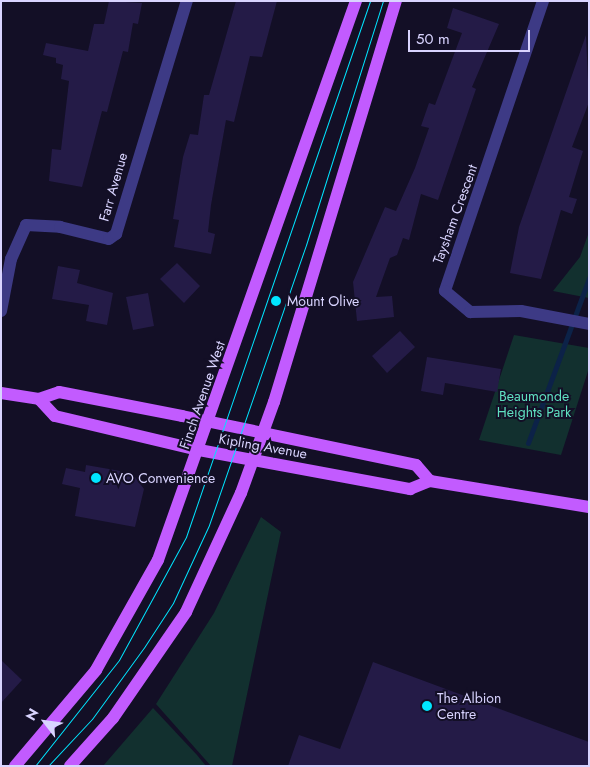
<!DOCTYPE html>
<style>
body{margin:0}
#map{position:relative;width:590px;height:767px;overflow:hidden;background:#130f26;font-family:Jost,sans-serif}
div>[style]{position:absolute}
.green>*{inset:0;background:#12302f}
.stream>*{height:5px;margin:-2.5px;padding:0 2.5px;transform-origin:2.5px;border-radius:2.5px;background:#0c2248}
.building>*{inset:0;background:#241b47}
.minor>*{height:12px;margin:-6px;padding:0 6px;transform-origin:6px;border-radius:6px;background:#3d3a85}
.major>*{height:12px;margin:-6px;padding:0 6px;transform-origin:6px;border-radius:6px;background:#c25bff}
.tram>*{height:1px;margin:-0.5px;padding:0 0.5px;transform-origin:0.5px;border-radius:0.5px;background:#00e5ff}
.dots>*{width:14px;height:14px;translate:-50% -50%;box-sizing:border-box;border:2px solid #130f26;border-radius:50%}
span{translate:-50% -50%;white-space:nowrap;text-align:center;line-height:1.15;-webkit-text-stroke:4px #130f26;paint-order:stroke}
.street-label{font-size:14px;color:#d9d4ff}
.poi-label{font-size:14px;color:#d9d4ff}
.left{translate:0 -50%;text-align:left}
.park-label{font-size:14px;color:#5fe0c0}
.frame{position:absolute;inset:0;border:2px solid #d9d4ff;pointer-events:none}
.north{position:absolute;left:20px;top:697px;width:50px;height:50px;-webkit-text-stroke:4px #130f26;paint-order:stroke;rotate:300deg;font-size:14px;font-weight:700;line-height:20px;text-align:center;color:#d9d4ff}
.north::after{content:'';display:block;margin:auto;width:18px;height:22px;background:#d9d4ff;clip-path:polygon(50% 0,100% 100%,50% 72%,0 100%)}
.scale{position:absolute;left:408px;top:30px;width:122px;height:22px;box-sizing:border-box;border:2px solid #d9d4ff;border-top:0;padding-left:6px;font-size:15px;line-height:18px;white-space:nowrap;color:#d9d4ff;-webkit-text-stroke:4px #130f26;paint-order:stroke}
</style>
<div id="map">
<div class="green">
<div style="clip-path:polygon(589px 232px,589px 298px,553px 291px,580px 257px)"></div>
<div style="clip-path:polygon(514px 335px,589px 348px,589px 368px,561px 455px,479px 440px)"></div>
<div style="clip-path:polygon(261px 517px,281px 532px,232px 766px,211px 766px,156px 704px,214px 613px)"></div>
<div style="clip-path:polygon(153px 708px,197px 755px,206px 766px,103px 766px)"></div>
</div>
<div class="stream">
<div style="left:528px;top:443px;width:176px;rotate:-69.7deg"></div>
</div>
<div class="building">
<div style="clip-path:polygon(109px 1px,142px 3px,138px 24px,133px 23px,128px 52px,123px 51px,107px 112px,102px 111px,82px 187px,49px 181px,52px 149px,61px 150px,69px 81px,61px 79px,63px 65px,56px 63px,56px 58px,43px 55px,46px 43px,88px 51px,94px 24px,104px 24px)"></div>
<div style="clip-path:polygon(236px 1px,277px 1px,262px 57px,250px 56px,234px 122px,226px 120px,211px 205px,208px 232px,215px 234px,211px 254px,174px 247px,179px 220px,173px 219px,183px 157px,190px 134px,198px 135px,204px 95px,209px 95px)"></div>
<div style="clip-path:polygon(453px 8px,499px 24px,472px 87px,476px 89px,438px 200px,421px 194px,409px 240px,403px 238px,397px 255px,390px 258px,376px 297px,392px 296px,394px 317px,357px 321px,353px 282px,385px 207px,396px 211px,415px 168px,429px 128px,421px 126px,429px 103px,435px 105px,462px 33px,447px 28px)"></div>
<div style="clip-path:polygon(586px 35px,589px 102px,572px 147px,583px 151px,569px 197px,577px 199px,572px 214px,561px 210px,541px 279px,510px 273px,519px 227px)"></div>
<div style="clip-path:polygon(177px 263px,200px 286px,184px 303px,160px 279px)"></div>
<div style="clip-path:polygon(58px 266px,80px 270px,77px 283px,113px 293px,107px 325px,86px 321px,89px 305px,52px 299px)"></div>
<div style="clip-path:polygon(148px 293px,154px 326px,133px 330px,126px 297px)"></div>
<div style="clip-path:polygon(400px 331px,415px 347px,387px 373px,372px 356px)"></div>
<div style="clip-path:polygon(427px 357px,501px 369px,497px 392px,445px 383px,443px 395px,421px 391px)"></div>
<div style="clip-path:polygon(86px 465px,132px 473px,144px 489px,135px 527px,75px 516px,80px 488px,62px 484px,66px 468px,85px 472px)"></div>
<div style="clip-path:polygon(1px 660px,22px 680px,1px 703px)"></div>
<div style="clip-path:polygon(373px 662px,589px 742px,589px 766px,288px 766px,299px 735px,340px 749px)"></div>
</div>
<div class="minor">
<div style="left:543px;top:1px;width:306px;rotate:108.7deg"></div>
<div style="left:445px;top:291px;width:33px;rotate:40deg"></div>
<div style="left:470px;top:312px;width:51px;rotate:-1.1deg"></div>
<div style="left:521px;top:311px;width:69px;rotate:10.8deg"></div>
<div style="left:1px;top:311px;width:53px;rotate:-79.1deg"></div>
<div style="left:11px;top:259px;width:37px;rotate:-66deg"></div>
<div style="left:26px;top:225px;width:34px;rotate:3deg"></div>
<div style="left:60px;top:227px;width:50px;rotate:13.8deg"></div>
<div style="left:109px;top:239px;width:9px;rotate:-36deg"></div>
<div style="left:116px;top:234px;width:244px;rotate:-73.1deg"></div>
</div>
<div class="major">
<div style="left:1px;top:393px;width:38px;rotate:9deg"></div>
<div style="left:39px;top:399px;width:21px;rotate:-19deg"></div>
<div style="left:59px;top:392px;width:125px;rotate:11deg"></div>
<div style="left:182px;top:416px;width:239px;rotate:11.8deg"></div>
<div style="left:416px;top:465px;width:21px;rotate:49deg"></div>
<div style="left:39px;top:399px;width:23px;rotate:47deg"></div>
<div style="left:55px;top:416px;width:148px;rotate:13.3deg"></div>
<div style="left:199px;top:450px;width:215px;rotate:10.5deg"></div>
<div style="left:410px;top:489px;width:22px;rotate:-22deg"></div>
<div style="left:430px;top:481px;width:161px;rotate:9.3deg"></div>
<div style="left:15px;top:766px;width:126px;rotate:-49.8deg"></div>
<div style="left:96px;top:670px;width:126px;rotate:-60.6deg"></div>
<div style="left:158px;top:560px;width:593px;rotate:-70.5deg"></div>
<div style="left:70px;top:766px;width:64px;rotate:-48.1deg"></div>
<div style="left:113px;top:718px;width:129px;rotate:-55.4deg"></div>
<div style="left:186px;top:612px;width:131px;rotate:-65.2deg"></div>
<div style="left:241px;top:493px;width:97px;rotate:-70.1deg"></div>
<div style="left:274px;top:402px;width:419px;rotate:-73.1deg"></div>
</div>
<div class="tram">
<div style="left:35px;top:766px;width:135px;rotate:-51.6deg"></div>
<div style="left:119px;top:660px;width:140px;rotate:-61.4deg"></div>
<div style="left:186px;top:537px;width:567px;rotate:-71.05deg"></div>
<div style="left:48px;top:766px;width:64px;rotate:-46.9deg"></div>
<div style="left:92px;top:719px;width:90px;rotate:-54deg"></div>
<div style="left:145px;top:646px;width:51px;rotate:-56.9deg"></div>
<div style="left:173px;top:603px;width:86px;rotate:-65.2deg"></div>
<div style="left:209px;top:525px;width:296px;rotate:-70.9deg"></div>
<div style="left:306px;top:245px;width:256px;rotate:-72.5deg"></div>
</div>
<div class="dots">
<div style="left:276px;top:301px;background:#00e5ff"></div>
<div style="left:96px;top:478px;background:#00e5ff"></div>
<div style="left:427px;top:706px;background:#00e5ff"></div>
</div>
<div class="street-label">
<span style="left:113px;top:187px;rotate:-74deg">Farr Avenue</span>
<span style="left:455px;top:214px;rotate:-70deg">Taysham Crescent</span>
<span style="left:202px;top:395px;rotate:-71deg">Finch Avenue West</span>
<span style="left:263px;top:446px;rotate:10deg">Kipling Avenue</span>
</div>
<div class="poi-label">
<span class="left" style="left:287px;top:301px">Mount Olive</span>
<span class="left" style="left:106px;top:478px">AVO Convenience</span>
<span class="left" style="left:437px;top:706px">The Albion<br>Centre</span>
</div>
<div class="park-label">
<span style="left:534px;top:404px">Beaumonde<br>Heights Park</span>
</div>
<div class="frame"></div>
<div class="north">N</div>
<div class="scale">50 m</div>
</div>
